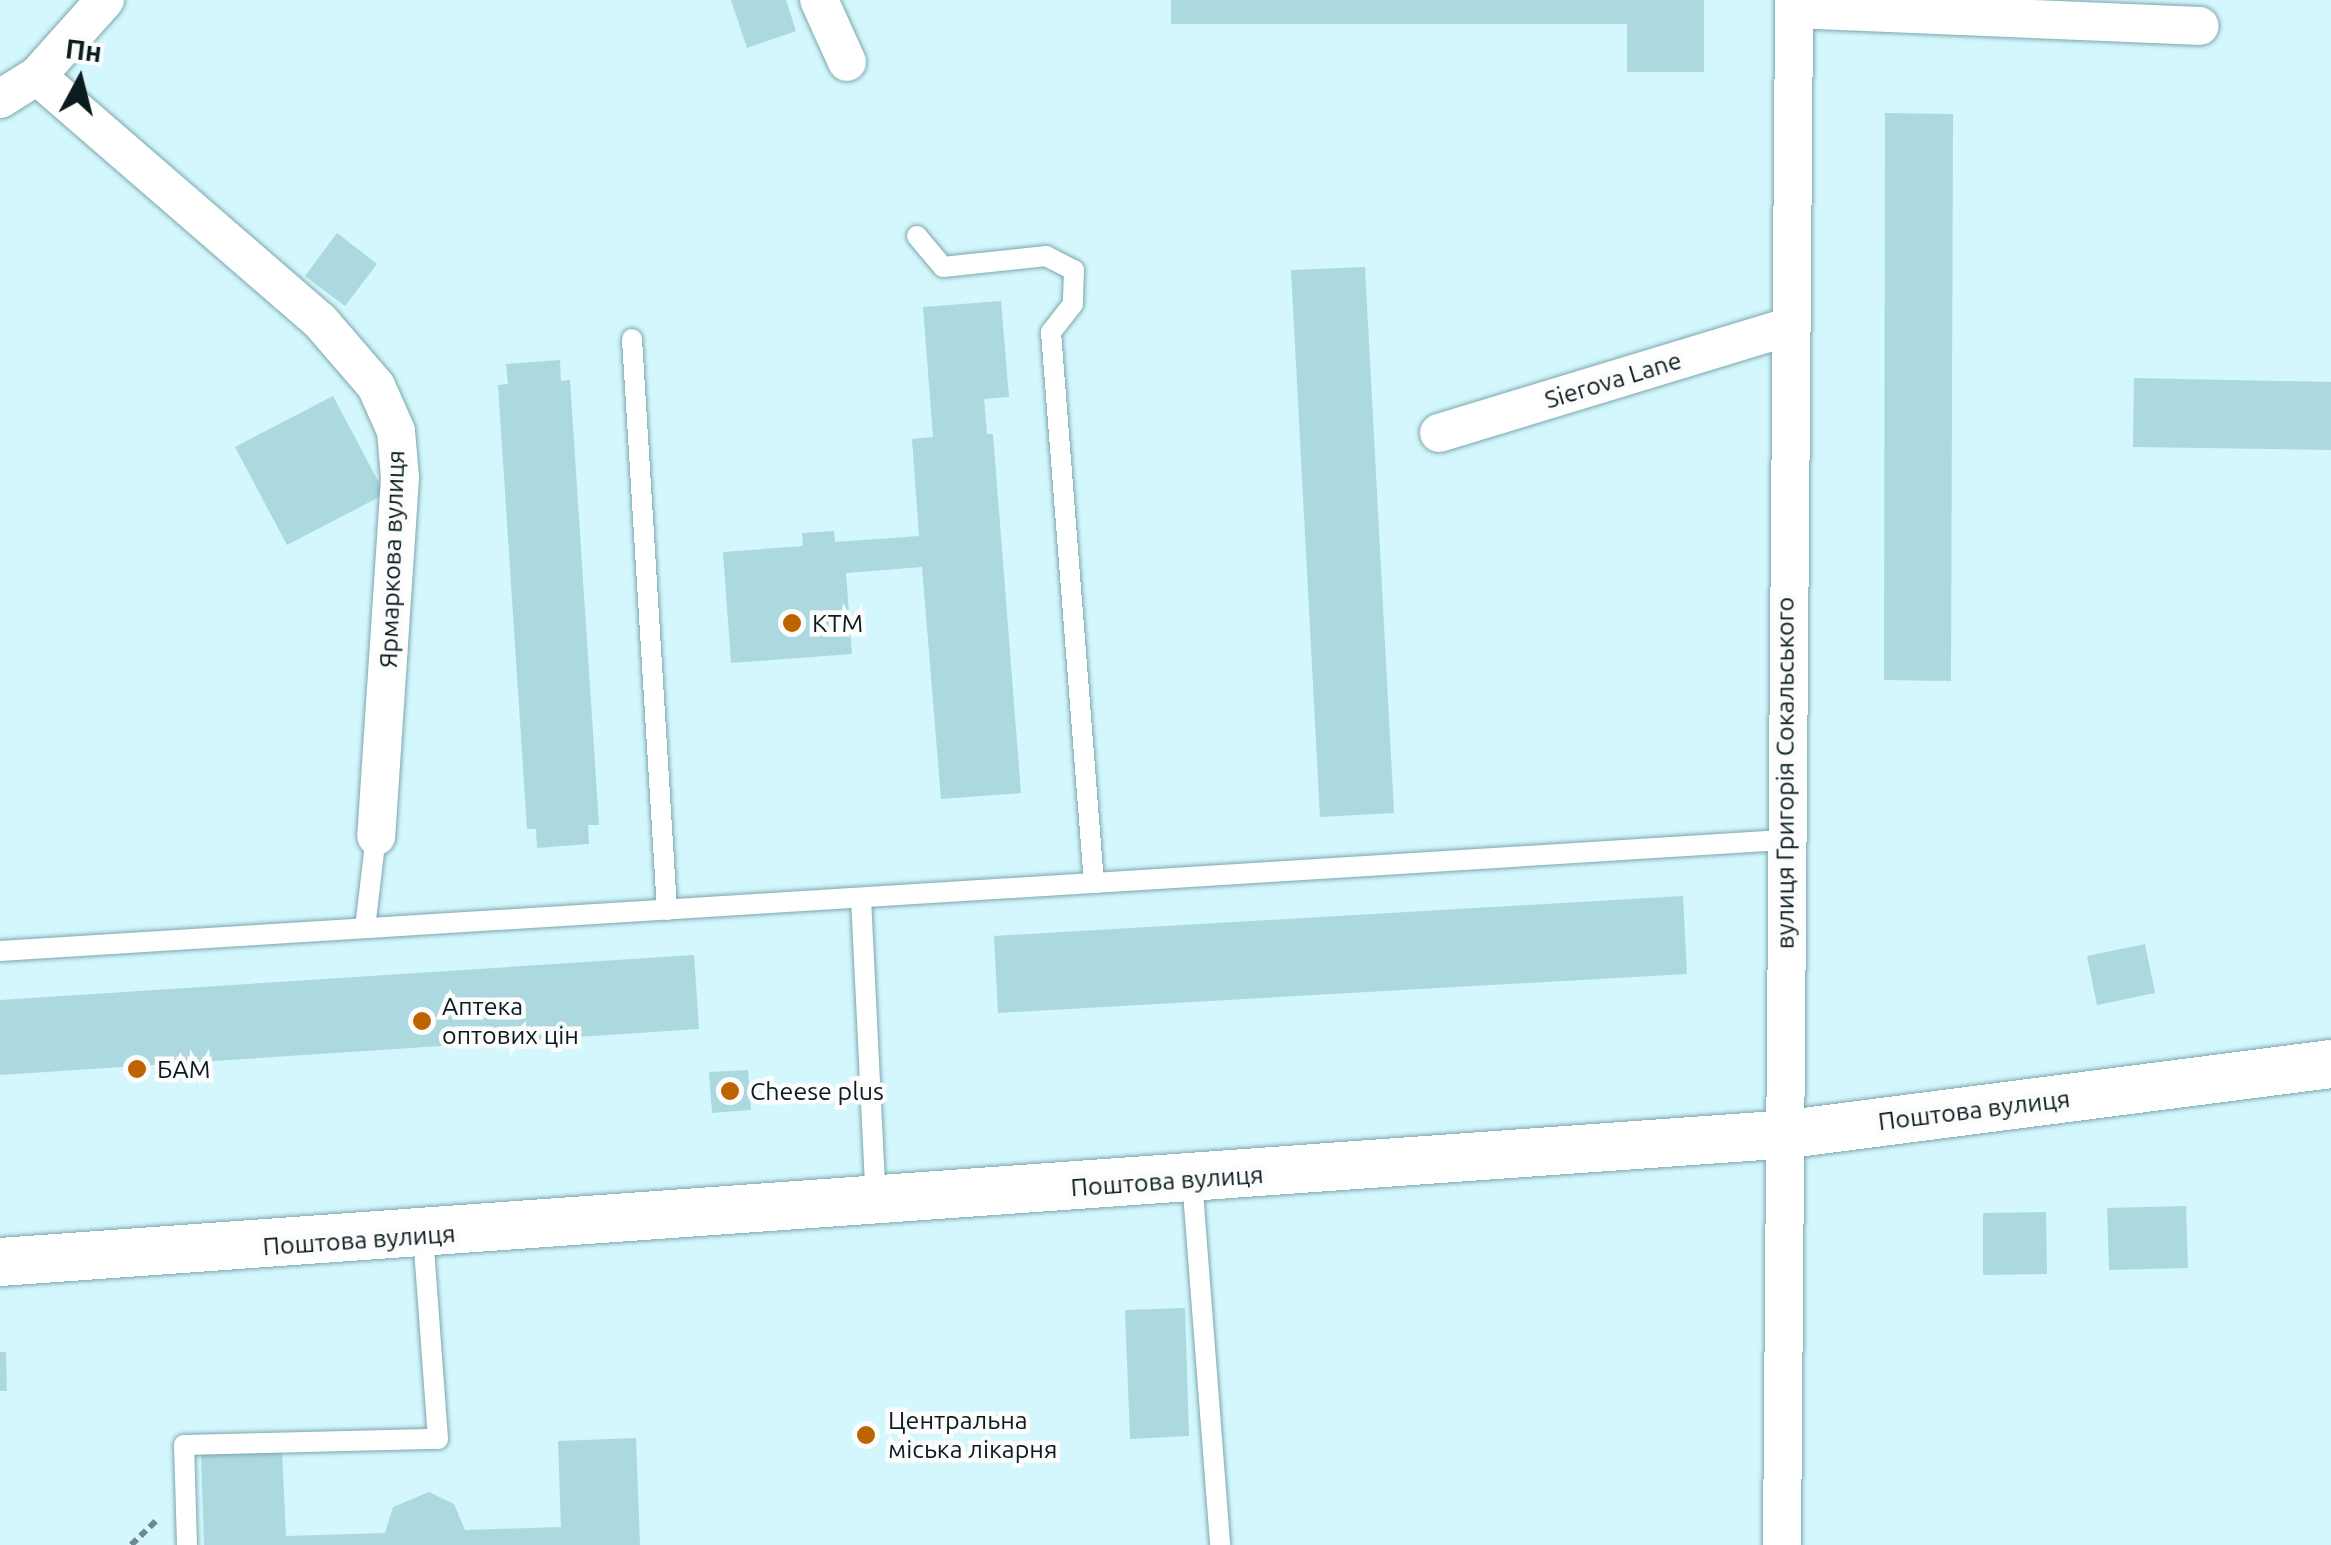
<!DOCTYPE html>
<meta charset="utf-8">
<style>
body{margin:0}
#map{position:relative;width:2331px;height:1545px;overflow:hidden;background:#d3f7fc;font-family:Ubuntu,sans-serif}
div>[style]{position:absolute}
.building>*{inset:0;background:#abd9df}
.path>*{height:6px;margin-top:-3px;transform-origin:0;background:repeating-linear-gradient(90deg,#708b8f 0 8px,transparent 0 13px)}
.roads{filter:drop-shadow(0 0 2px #7ba7ad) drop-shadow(0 0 2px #7ba7ad)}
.service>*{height:20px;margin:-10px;padding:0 10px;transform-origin:10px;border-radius:10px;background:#fff}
.minor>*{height:38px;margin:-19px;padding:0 19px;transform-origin:19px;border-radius:19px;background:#fff}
.tertiary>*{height:48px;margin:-24px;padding:0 24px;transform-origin:24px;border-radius:24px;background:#fff}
.dots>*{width:28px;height:28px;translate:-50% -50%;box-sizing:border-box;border:5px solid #fcfcfc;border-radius:50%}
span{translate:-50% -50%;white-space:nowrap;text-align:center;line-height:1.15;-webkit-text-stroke:9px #fcfcfc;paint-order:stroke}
.street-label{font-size:25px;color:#0a1c1f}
.poi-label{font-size:25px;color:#0a1c1f}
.left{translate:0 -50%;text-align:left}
.north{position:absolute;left:30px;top:30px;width:100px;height:100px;-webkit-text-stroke:8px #fcfcfc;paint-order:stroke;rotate:7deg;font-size:28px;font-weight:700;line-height:40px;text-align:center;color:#0a1c1f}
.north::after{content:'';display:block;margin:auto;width:35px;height:45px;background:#0a1c1f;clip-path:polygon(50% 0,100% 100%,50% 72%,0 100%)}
</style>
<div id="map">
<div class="building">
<div style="clip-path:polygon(731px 0,786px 0,796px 31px,747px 48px)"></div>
<div style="clip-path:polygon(1171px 0,1704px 0,1704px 72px,1627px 72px,1627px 24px,1171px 24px)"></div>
<div style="clip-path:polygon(1885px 113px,1953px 114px,1951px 681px,1884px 680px)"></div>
<div style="clip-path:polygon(337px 233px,377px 264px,345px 306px,305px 276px)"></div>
<div style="clip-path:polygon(1365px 267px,1394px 813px,1320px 817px,1291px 270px)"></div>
<div style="clip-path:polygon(1001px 301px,1009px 397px,984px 399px,987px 434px,993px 434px,1021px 793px,941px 799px,922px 567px,846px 573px,852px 654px,731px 663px,723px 552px,803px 546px,802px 533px,834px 531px,835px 542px,919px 536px,912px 439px,933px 437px,923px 307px)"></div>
<div style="clip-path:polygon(560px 360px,561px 381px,570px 380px,599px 825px,588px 825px,589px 844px,537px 848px,536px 829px,527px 829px,498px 385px,508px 384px,506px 364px)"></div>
<div style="clip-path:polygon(2134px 378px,2331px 382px,2331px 450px,2133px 447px)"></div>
<div style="clip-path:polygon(333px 396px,385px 494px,287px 545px,235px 447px)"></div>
<div style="clip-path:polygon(1683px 896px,1687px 974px,998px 1013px,994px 936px)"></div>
<div style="clip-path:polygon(2145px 944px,2155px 993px,2097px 1005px,2087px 956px)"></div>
<div style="clip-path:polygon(694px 955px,699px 1029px,0 1075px,0 1000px)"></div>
<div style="clip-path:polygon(748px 1070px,751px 1110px,712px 1113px,709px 1072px)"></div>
<div style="clip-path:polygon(2186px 1206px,2188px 1268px,2109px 1270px,2107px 1208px)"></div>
<div style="clip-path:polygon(2046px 1212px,2047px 1274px,1983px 1275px,1983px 1213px)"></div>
<div style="clip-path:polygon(1185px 1308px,1189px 1436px,1130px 1439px,1125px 1310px)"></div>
<div style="clip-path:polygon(0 1352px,6px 1352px,7px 1391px,0 1391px)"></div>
<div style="clip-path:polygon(636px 1438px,640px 1545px,204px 1545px,201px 1454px,282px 1451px,286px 1536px,385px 1533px,393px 1507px,429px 1492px,454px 1504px,465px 1530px,561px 1527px,558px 1441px)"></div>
</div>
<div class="path">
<div style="left:131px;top:1545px;width:39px;rotate:-44deg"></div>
</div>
<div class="roads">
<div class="service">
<div style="left:917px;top:236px;width:40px;rotate:50deg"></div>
<div style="left:943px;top:267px;width:104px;rotate:-6.1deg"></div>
<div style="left:1046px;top:256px;width:31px;rotate:27deg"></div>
<div style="left:1074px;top:270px;width:34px;rotate:92deg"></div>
<div style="left:1073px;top:304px;width:36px;rotate:128deg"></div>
<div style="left:1051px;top:332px;width:553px;rotate:85.54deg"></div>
<div style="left:632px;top:339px;width:572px;rotate:86.49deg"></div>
<div style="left:861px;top:898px;width:302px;rotate:87.2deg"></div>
<div style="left:365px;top:928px;width:93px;rotate:-83.2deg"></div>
<div style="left:0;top:951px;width:1786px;rotate:-3.56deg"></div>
<div style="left:1192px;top:1179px;width:367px;rotate:85.6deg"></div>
<div style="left:187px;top:1545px;width:100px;rotate:-91.7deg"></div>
<div style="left:184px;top:1445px;width:254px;rotate:-1.4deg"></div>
<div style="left:438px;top:1439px;width:204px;rotate:-94.2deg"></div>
</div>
<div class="minor">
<div style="left:819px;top:0;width:68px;rotate:65.7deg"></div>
<div style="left:1794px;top:9px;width:406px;rotate:2.4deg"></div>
<div style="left:37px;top:76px;width:374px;rotate:40.9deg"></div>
<div style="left:320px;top:321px;width:86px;rotate:49.3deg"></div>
<div style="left:376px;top:386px;width:49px;rotate:66deg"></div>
<div style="left:396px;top:431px;width:47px;rotate:85.1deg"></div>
<div style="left:400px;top:478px;width:359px;rotate:93.8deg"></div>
<div style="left:0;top:99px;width:44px;rotate:-31.9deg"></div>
<div style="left:37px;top:76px;width:102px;rotate:-48.2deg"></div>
<div style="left:1439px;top:433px;width:364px;rotate:-16.9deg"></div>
<div style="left:1782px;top:1545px;width:1545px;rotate:-89.55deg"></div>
</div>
<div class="tertiary">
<div style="left:0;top:1262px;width:1794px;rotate:-4.09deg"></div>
<div style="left:1789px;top:1134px;width:547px;rotate:-7.36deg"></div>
</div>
</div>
<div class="dots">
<div style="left:792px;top:623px;background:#bd6400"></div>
<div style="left:422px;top:1021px;background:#bd6400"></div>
<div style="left:137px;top:1069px;background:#bd6400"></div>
<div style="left:730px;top:1091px;background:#bd6400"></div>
<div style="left:866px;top:1435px;background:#bd6400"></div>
</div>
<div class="street-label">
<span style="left:1613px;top:380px;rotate:-17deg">Sierova Lane</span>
<span style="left:392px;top:559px;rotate:-88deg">Ярмаркова вулиця</span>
<span style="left:1785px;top:773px;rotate:-90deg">вулиця Григорія Сокальського</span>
<span style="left:1974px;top:1110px;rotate:-7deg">Поштова вулиця</span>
<span style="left:1167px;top:1181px;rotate:-4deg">Поштова вулиця</span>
<span style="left:359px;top:1240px;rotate:-4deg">Поштова вулиця</span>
</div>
<div class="poi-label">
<span class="left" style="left:812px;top:623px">КТМ</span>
<span class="left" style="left:442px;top:1021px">Аптека<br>оптових цін</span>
<span class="left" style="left:157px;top:1069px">БАМ</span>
<span class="left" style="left:750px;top:1091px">Cheese plus</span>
<span class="left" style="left:888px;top:1435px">Центральна<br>міська лікарня</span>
</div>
<div class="north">Пн</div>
</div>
